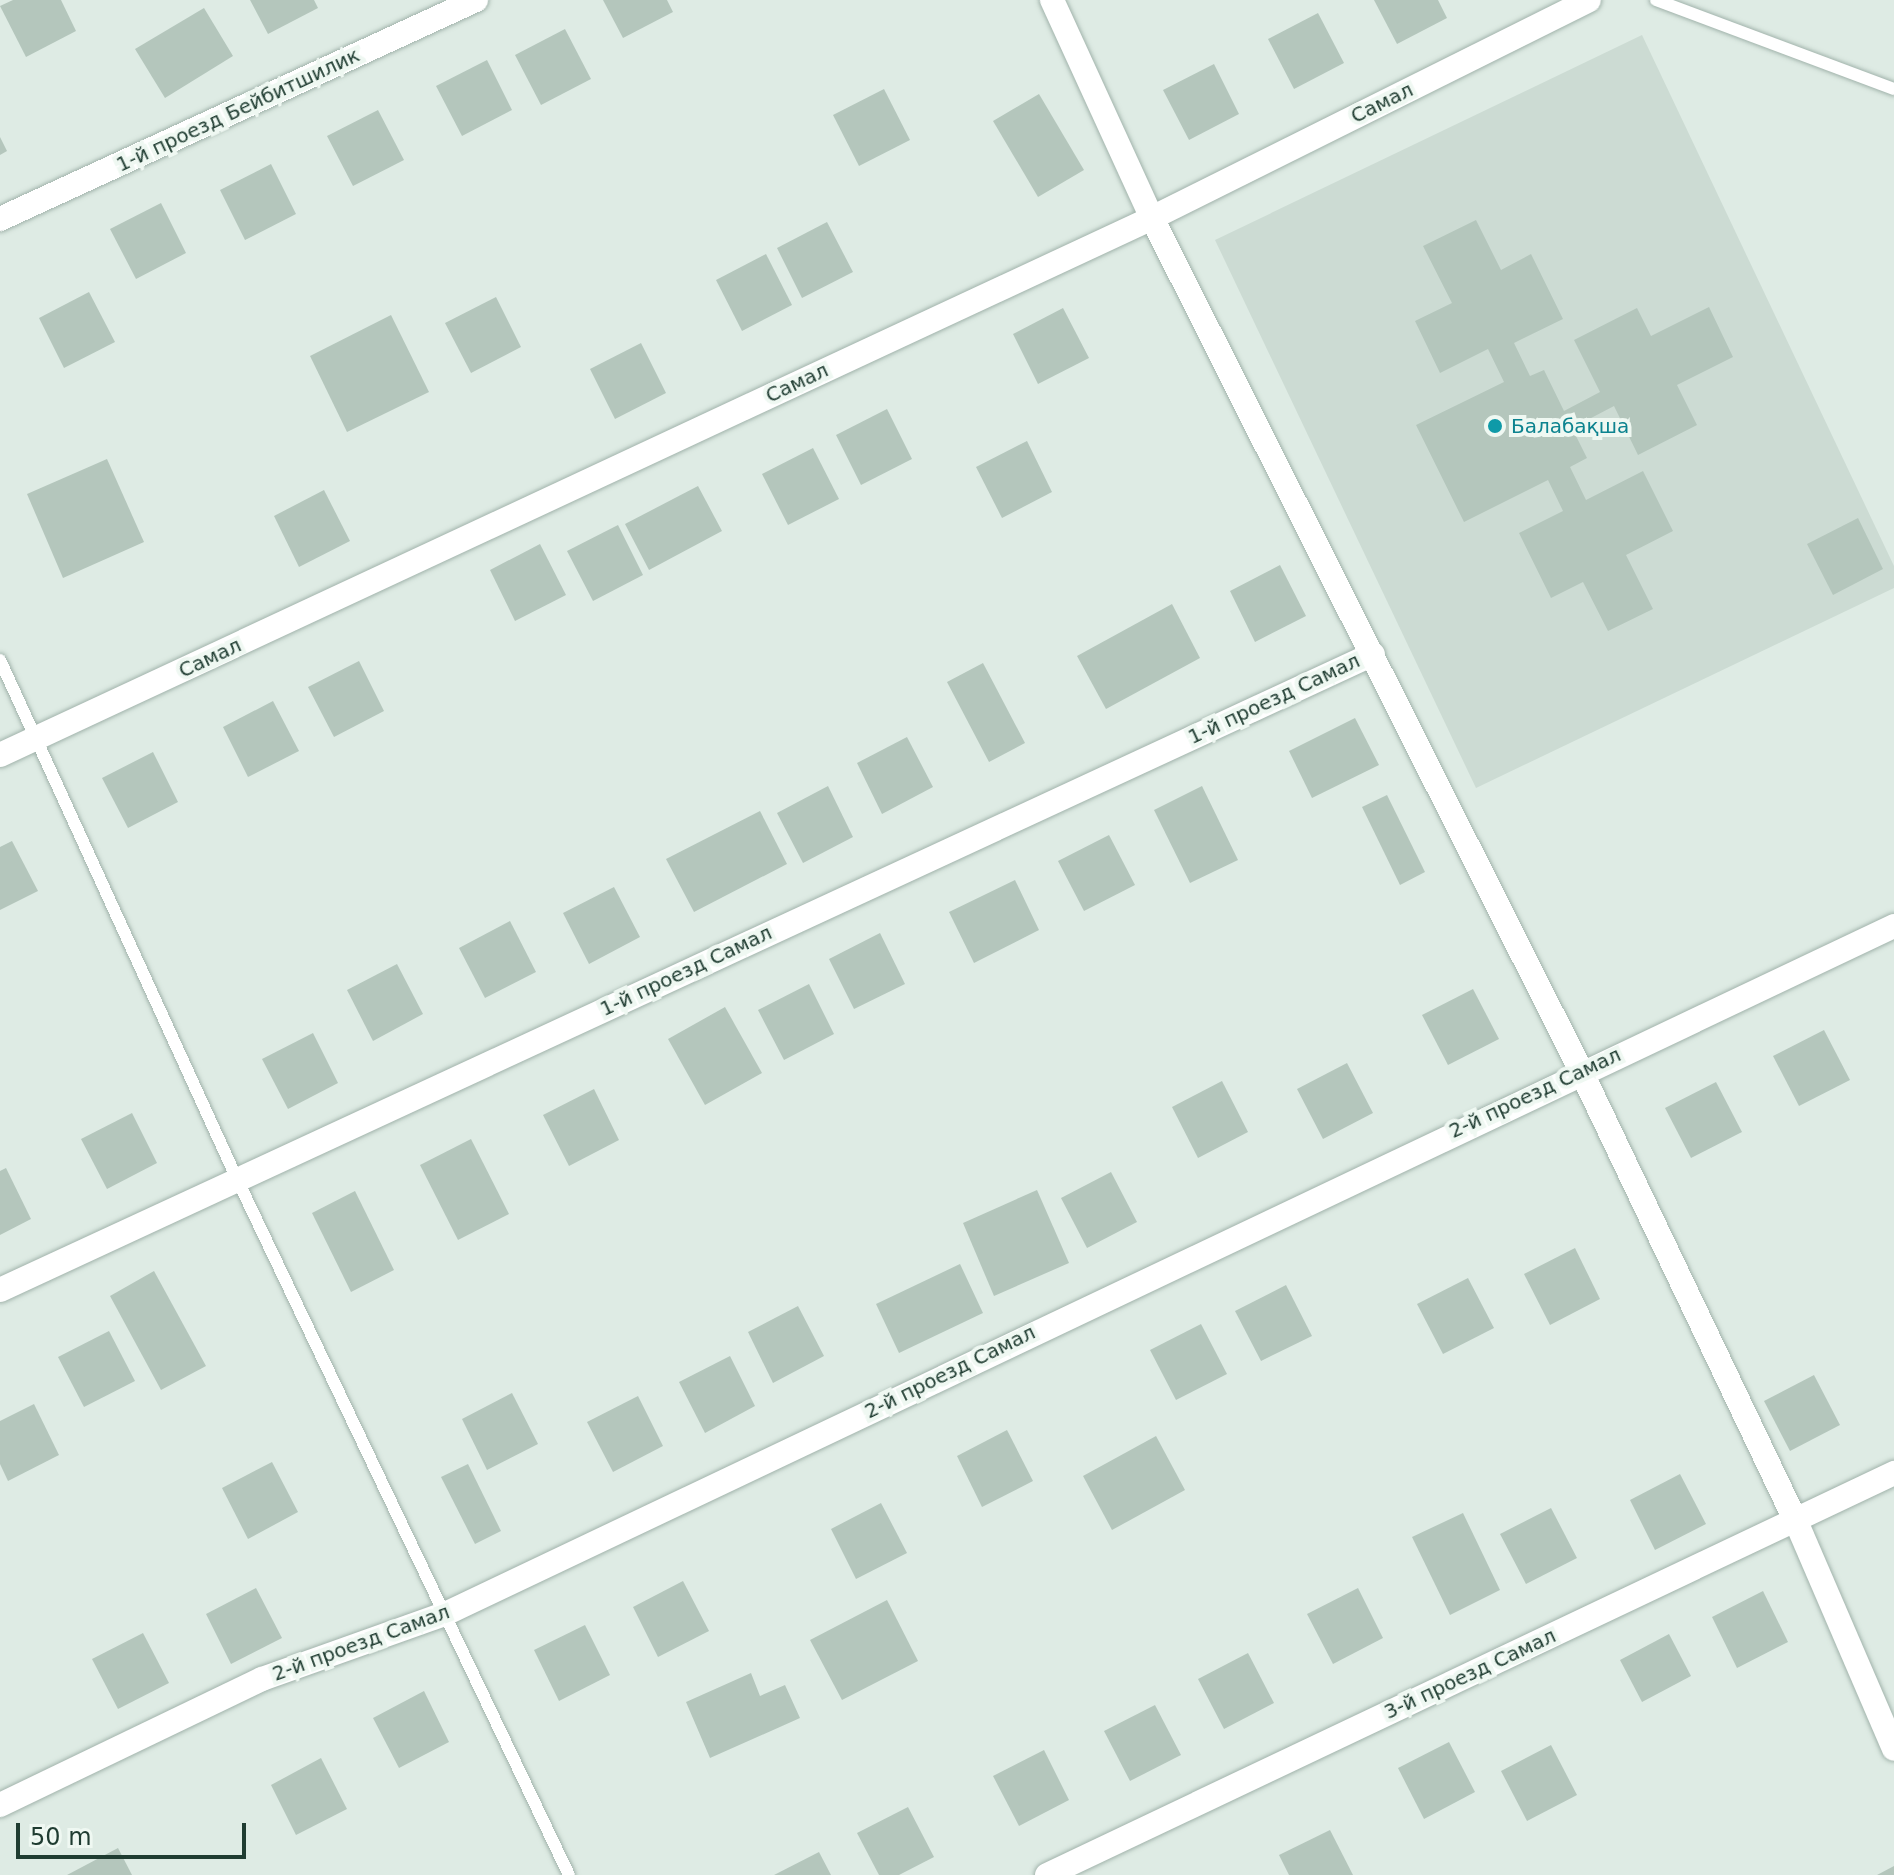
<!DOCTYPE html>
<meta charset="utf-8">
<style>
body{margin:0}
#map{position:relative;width:1894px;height:1875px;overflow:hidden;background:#deebe4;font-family:"DejaVu Sans",sans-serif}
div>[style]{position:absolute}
.built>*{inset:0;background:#ccdbd3}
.building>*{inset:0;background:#b4c6bc}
.roads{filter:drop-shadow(0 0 2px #a1b3ab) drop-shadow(0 0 2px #a1b3ab)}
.service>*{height:12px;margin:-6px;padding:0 6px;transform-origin:6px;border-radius:6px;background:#fff}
.minor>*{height:24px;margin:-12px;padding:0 12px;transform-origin:12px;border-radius:12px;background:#fff}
.dots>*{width:22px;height:22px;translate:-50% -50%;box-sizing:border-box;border:4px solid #eff8f2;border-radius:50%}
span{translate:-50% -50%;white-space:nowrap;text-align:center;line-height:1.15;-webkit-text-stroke:8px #eff8f2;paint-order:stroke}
.street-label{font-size:20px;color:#1f3c31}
.culture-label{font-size:20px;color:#0d838f}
.left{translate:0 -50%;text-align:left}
.scale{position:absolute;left:16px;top:1823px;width:230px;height:36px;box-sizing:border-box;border:4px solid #1f3c31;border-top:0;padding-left:10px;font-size:24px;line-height:28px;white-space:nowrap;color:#1f3c31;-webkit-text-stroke:6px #eff8f2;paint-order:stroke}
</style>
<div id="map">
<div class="built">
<div style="clip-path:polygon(1642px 35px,1894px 566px,1894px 588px,1476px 788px,1215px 240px)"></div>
</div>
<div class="building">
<div style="clip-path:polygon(13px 0,61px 0,76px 31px,26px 57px,0 6px)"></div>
<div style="clip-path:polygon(250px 0,314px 0,318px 8px,268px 34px)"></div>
<div style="clip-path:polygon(603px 0,667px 0,673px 12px,623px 38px)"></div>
<div style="clip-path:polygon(1374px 0,1438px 0,1447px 18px,1397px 44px)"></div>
<div style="clip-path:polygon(204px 8px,233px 56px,165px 98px,135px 49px)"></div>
<div style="clip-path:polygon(1318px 13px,1344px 63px,1294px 89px,1268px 39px)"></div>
<div style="clip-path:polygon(565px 29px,591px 79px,541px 105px,515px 55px)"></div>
<div style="clip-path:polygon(487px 60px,512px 110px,462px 136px,436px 86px)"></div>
<div style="clip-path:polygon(1214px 64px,1239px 114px,1189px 140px,1163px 90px)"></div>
<div style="clip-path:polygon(884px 89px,910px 140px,859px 166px,833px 115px)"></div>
<div style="clip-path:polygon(1039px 94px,1084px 170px,1038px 197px,993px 121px)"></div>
<div style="clip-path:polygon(378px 110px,404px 160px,353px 186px,327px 136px)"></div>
<div style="clip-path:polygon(0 137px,7px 151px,0 155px)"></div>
<div style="clip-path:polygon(271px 164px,296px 214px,245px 240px,220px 190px)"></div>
<div style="clip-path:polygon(161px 203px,186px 253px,136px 279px,110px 229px)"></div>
<div style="clip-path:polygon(1476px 220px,1501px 270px,1531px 254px,1563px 319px,1514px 343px,1530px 376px,1544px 370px,1564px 411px,1600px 392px,1574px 340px,1637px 308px,1651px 336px,1709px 307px,1733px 357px,1677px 385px,1697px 425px,1638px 455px,1614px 406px,1572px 428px,1587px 458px,1570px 467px,1586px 500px,1643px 471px,1673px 531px,1626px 555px,1653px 609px,1608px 631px,1583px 582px,1551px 598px,1519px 533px,1563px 511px,1548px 480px,1464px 522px,1416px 425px,1504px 382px,1488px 349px,1440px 373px,1415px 321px,1452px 303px,1423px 246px)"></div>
<div style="clip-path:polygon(827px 222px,853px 272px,802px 298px,777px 248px)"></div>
<div style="clip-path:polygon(766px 254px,792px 305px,742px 331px,716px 280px)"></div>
<div style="clip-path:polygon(89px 292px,115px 342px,64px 368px,39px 318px)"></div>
<div style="clip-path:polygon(496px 297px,521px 347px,471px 373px,445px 323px)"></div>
<div style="clip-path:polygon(1063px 308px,1089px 358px,1038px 384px,1013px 334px)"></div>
<div style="clip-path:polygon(391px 315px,429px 392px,347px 432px,310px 356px)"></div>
<div style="clip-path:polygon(641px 343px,666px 393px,615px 419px,590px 369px)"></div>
<div style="clip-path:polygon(887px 409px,912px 459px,861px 485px,836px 435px)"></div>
<div style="clip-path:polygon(1027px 441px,1052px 492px,1002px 518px,976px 467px)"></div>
<div style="clip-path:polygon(813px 448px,839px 499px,788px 525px,762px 474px)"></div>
<div style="clip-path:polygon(107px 459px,144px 542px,63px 578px,27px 494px)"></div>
<div style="clip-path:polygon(698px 486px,722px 531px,649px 570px,625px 524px)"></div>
<div style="clip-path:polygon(324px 490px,350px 541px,299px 567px,274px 516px)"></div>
<div style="clip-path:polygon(1858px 518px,1883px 569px,1833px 595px,1807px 544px)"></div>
<div style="clip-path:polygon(618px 525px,643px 575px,593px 601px,567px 551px)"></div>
<div style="clip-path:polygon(540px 544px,566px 595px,515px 621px,490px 570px)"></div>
<div style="clip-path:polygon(1280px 565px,1306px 616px,1255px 642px,1230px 591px)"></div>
<div style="clip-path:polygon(1172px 604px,1200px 658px,1106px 709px,1077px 656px)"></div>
<div style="clip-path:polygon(359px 661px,384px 711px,334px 737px,308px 687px)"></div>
<div style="clip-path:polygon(983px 663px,1025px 743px,989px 762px,947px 682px)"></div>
<div style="clip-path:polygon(273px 701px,299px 751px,248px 777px,223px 727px)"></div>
<div style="clip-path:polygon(1355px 718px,1379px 765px,1312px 798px,1289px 751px)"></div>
<div style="clip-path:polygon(907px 737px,933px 787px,882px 814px,857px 763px)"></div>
<div style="clip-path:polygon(153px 752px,178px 802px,128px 828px,102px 778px)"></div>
<div style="clip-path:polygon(828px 786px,853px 837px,803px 863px,777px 813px)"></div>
<div style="clip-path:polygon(1202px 786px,1238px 860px,1190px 883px,1154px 810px)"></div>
<div style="clip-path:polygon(1387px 795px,1425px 872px,1400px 885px,1362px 807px)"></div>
<div style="clip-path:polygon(760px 811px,787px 864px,694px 912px,666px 859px)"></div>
<div style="clip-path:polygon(1109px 835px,1135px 885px,1084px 911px,1058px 861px)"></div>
<div style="clip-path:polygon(12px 841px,38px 891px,0 910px,0 847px)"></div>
<div style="clip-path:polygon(1015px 880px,1039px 930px,974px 963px,949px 912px)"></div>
<div style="clip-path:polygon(614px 887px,640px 937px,589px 964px,563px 913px)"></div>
<div style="clip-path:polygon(510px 921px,536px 972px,485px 998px,459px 948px)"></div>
<div style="clip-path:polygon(880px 933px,905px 984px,854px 1009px,829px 959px)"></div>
<div style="clip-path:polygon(397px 964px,423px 1014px,373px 1041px,347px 990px)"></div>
<div style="clip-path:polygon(809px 984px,834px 1034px,784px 1060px,758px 1010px)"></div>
<div style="clip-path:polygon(1473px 989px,1499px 1039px,1448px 1065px,1422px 1015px)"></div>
<div style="clip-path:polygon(725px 1007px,762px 1073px,705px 1105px,668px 1039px)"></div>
<div style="clip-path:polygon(1824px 1030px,1850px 1080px,1799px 1106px,1773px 1056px)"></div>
<div style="clip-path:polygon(313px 1033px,338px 1083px,288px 1109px,262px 1059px)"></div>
<div style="clip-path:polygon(1347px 1063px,1373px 1113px,1323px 1139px,1297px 1089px)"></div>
<div style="clip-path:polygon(1222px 1081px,1248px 1132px,1198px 1158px,1172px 1107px)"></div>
<div style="clip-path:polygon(1716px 1082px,1742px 1132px,1691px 1158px,1665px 1108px)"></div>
<div style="clip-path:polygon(594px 1089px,619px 1140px,569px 1166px,543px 1115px)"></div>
<div style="clip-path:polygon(132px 1113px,157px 1163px,107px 1189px,81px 1139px)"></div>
<div style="clip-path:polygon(471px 1139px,509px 1214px,458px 1240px,420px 1165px)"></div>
<div style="clip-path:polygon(6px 1168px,31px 1219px,0 1235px,0 1171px)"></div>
<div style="clip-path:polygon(1111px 1172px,1137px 1222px,1087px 1248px,1061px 1198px)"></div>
<div style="clip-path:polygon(1037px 1190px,1069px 1263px,994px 1296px,963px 1223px)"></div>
<div style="clip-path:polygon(355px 1191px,394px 1270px,351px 1292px,312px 1213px)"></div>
<div style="clip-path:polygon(1575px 1248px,1600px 1299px,1550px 1325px,1524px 1274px)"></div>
<div style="clip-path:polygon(960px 1264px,983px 1313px,899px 1353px,876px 1304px)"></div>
<div style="clip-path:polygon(154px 1271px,206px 1366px,161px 1390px,110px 1296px)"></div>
<div style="clip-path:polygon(1468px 1278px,1494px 1328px,1443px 1354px,1417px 1304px)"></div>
<div style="clip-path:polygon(1286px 1285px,1312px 1336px,1261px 1361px,1235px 1311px)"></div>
<div style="clip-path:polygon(798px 1306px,824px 1356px,773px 1383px,748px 1332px)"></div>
<div style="clip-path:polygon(1201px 1324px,1227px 1374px,1176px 1400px,1150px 1350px)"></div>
<div style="clip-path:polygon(109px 1331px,135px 1381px,84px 1407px,58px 1357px)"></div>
<div style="clip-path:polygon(730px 1356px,755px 1406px,705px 1433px,679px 1382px)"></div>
<div style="clip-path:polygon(1814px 1375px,1840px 1425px,1790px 1451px,1764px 1401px)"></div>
<div style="clip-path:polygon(512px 1393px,538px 1444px,487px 1470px,462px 1419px)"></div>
<div style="clip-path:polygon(638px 1396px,663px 1446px,613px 1472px,587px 1422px)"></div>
<div style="clip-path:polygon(34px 1404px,59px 1455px,8px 1481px,0 1464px,0 1421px)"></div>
<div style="clip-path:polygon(1007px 1430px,1033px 1481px,982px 1507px,957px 1456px)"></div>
<div style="clip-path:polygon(1156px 1436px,1185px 1490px,1112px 1530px,1083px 1476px)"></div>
<div style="clip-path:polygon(272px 1462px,298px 1512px,248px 1539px,222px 1488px)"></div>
<div style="clip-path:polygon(468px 1464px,501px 1531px,475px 1544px,441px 1477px)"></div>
<div style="clip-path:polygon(1680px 1474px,1706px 1524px,1655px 1550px,1630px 1500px)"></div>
<div style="clip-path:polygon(881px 1503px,907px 1553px,856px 1579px,831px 1529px)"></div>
<div style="clip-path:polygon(1551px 1508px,1577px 1558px,1526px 1584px,1500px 1534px)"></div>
<div style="clip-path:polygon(1463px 1513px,1500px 1590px,1450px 1615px,1412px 1537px)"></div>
<div style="clip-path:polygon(683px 1581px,709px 1631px,658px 1657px,633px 1607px)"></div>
<div style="clip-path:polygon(256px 1588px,282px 1638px,231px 1664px,206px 1614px)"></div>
<div style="clip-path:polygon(1358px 1588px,1383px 1638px,1333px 1664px,1307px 1614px)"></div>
<div style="clip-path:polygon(1763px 1591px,1788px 1642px,1737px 1668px,1712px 1617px)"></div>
<div style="clip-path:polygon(887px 1600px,918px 1661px,842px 1700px,810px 1640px)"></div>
<div style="clip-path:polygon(585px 1625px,610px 1675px,559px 1701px,534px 1650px)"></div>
<div style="clip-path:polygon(143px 1633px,169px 1683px,118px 1709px,92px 1659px)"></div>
<div style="clip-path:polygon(1669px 1634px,1691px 1676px,1642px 1702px,1620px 1660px)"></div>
<div style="clip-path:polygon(1248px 1653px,1274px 1703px,1224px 1729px,1198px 1679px)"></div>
<div style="clip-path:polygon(751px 1673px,760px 1696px,785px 1685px,800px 1718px,710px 1758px,686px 1702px)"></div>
<div style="clip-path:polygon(424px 1691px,449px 1742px,399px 1768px,373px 1718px)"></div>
<div style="clip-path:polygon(1155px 1705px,1181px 1755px,1130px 1781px,1104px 1731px)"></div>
<div style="clip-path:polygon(1449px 1742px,1475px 1792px,1424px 1819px,1398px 1768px)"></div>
<div style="clip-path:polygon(1551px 1745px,1577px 1795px,1527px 1821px,1501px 1771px)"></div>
<div style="clip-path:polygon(1044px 1750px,1069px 1800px,1019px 1826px,993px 1776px)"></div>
<div style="clip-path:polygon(321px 1758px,347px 1809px,296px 1835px,271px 1785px)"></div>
<div style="clip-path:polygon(908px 1807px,934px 1857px,899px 1875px,879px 1875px,857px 1833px)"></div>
<div style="clip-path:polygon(1330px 1830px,1353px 1875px,1289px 1875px,1279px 1855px)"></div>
<div style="clip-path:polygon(118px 1848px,132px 1875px,67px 1875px)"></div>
<div style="clip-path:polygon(819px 1852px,831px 1875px,774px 1875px)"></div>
<div style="clip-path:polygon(1894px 1866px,1894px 1875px,1877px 1875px)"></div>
</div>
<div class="roads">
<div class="service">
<div style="left:1656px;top:0;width:254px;rotate:20.5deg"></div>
<div style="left:0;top:660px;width:571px;rotate:65.46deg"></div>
<div style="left:237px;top:1179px;width:771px;rotate:64.5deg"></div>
</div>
<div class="minor">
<div style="left:1052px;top:0;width:240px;rotate:65.4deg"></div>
<div style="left:1152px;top:218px;width:955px;rotate:63.3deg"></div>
<div style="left:1581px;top:1071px;width:496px;rotate:64.5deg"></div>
<div style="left:1795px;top:1519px;width:250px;rotate:66.7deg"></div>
<div style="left:0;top:219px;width:524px;rotate:-24.71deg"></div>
<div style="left:0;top:755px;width:1271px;rotate:-24.99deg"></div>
<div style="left:1152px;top:218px;width:488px;rotate:-26.5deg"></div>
<div style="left:0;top:1290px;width:1513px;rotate:-24.85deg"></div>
<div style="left:0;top:1805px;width:291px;rotate:-25.7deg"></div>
<div style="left:262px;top:1679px;width:194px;rotate:-19.6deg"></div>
<div style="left:445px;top:1614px;width:1604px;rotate:-25.4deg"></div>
<div style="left:1047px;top:1875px;width:938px;rotate:-25.39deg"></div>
</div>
</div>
<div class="dots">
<div style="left:1495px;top:426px;background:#0f9aa8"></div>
</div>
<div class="street-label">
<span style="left:1382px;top:103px;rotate:-26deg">Самал</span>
<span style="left:238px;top:110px;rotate:-25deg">1-й проезд Бейбитшилик</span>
<span style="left:797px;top:383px;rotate:-25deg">Самал</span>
<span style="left:210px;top:658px;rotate:-25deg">Самал</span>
<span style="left:1274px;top:699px;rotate:-25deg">1-й проезд Самал</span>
<span style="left:686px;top:971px;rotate:-25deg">1-й проезд Самал</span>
<span style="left:1535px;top:1093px;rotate:-25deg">2-й проезд Самал</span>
<span style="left:950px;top:1372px;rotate:-26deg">2-й проезд Самал</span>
<span style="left:361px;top:1643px;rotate:-20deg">2-й проезд Самал</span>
<span style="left:1470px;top:1674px;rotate:-25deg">3-й проезд Самал</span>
</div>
<div class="culture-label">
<span class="left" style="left:1511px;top:426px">Балабақша</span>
</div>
<div class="scale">50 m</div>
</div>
